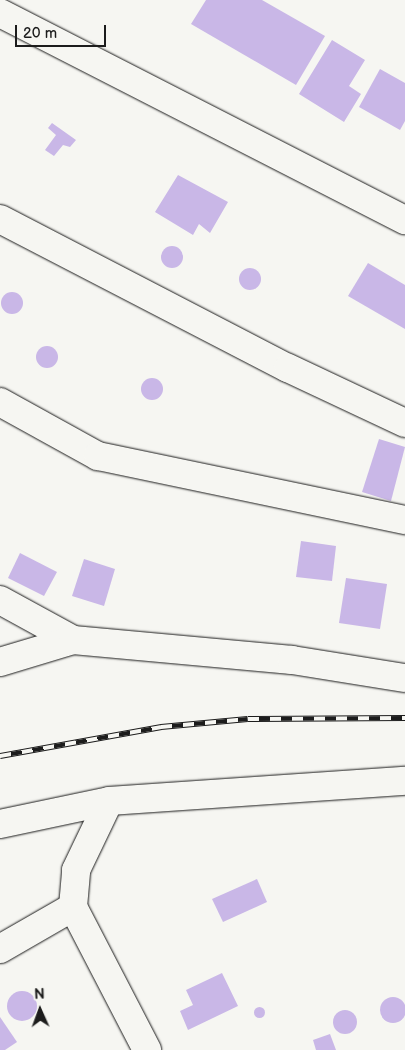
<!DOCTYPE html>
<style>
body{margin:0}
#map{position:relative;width:405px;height:1050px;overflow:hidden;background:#f6f6f2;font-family:"Balsamiq Sans",sans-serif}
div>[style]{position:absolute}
.building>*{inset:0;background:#c9b7e7}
.round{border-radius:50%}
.roads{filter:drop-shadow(0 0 1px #1c1c1c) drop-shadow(0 0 1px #1c1c1c)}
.minor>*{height:28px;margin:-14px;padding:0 14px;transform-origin:14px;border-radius:14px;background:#f6f6f2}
.tertiary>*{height:28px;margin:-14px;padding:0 14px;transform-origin:14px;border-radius:14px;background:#f6f6f2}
.rail>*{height:5.5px;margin-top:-2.75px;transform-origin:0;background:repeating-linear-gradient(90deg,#f6f6f2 0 11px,#1c1c1c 0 22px);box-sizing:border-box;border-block:1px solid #1c1c1c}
span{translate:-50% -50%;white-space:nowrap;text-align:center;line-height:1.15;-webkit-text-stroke:4px #f6f6f2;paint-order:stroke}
.north{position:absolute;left:15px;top:985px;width:50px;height:50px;-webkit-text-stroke:4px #f6f6f2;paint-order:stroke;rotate:358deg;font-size:14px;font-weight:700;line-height:20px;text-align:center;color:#1c1c1c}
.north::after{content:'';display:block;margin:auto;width:18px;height:22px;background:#1c1c1c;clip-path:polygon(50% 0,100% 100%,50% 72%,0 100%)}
.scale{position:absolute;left:15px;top:25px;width:91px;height:22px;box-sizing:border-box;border:2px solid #1c1c1c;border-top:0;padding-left:6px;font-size:15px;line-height:18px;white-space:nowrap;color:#1c1c1c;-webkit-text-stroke:4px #f6f6f2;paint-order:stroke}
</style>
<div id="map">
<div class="building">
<div style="clip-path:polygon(206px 0,262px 0,325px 36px,296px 85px,191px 24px)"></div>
<div style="clip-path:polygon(332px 40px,365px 60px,349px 86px,361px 94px,344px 122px,299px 94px)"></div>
<div style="clip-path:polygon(380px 69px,405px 83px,405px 121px,400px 130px,359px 107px)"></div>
<div style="clip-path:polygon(52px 123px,76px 140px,70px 147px,63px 145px,54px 156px,45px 150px,56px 135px,48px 128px)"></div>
<div style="clip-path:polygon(178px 175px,228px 202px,210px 233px,199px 224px,193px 235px,155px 212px)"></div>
<div class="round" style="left:161px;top:246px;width:22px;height:22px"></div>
<div style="clip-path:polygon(368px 263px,405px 285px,405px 329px,348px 296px)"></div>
<div class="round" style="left:239px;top:268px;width:22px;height:22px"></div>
<div class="round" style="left:1px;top:292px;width:22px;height:22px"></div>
<div class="round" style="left:36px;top:346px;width:22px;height:22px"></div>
<div class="round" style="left:141px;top:378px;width:22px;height:22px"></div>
<div style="clip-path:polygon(379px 439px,405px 447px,391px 501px,362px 492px)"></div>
<div style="clip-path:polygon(301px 541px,336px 546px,332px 581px,296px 577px)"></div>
<div style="clip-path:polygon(20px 553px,57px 572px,44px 596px,8px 578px)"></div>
<div style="clip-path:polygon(84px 559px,115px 569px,104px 606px,72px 596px)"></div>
<div style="clip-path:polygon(346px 578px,387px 584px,380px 629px,339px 623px)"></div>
<div style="clip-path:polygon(257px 879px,267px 902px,223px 922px,212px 899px)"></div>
<div style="clip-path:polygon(222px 973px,238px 1006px,188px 1030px,180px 1011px,193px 1005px,186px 990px)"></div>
<div class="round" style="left:7px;top:991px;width:30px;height:30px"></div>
<div class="round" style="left:380px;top:997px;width:26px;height:26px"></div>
<div class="round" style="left:253.5px;top:1006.5px;width:11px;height:11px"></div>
<div class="round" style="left:333px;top:1010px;width:24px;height:24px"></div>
<div style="clip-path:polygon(0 1017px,17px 1042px,5px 1050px,0 1050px)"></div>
<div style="clip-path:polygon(330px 1034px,336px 1050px,316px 1050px,313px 1040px)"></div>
</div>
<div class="roads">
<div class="minor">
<div style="left:0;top:219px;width:324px;rotate:27.4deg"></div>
<div style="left:288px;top:368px;width:129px;rotate:25.2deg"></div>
<div style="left:0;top:402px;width:112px;rotate:28.9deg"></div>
<div style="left:98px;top:456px;width:314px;rotate:11.8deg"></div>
<div style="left:0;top:600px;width:83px;rotate:28.7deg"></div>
<div style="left:0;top:662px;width:76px;rotate:-16.8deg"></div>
<div style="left:73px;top:640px;width:220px;rotate:5.2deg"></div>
<div style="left:292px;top:660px;width:114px;rotate:9.1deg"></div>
<div style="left:0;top:824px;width:111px;rotate:-11.9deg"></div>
<div style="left:109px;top:801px;width:297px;rotate:-3.9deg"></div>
<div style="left:73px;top:907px;width:161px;rotate:62.6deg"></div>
<div style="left:0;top:949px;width:84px;rotate:-29.9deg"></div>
<div style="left:73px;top:907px;width:37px;rotate:-85deg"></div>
<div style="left:76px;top:870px;width:76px;rotate:-64.4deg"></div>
</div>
<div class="tertiary">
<div style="left:0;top:13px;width:455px;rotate:27.1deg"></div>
</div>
</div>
<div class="rail">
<div style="left:0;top:756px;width:164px;rotate:-10.2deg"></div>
<div style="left:161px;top:727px;width:87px;rotate:-5.3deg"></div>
<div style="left:248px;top:719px;width:157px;rotate:-0.4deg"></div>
</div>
<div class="north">N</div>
<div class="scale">20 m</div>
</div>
